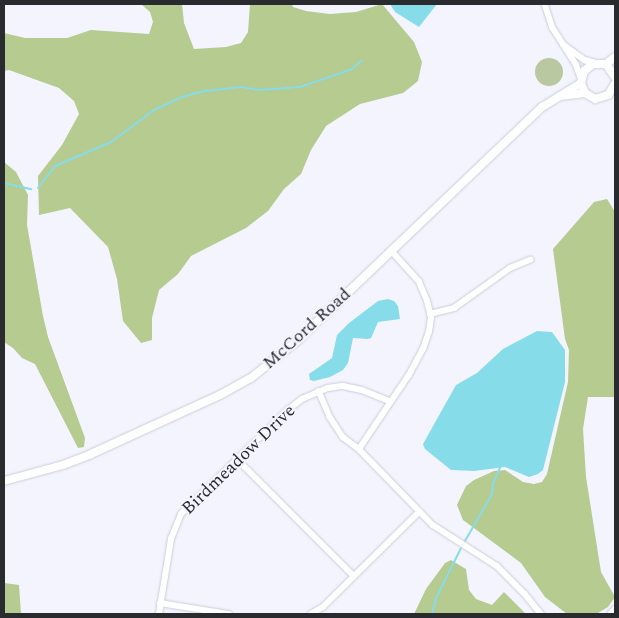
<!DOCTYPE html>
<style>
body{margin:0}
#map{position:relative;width:619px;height:618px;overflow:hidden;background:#f3f4fe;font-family:Spectral,serif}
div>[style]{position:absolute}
.green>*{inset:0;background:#b9c8a1}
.round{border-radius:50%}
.forest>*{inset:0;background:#b5cb8f}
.water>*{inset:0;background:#87dce9}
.stream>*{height:2px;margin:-1px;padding:0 1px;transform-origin:1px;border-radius:1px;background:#87dce9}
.roads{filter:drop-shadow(0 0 1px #cacdd8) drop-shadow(0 0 1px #cacdd8)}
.street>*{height:5.5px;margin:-2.75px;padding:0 2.75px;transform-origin:2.75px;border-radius:2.75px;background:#fff}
.secondary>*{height:8px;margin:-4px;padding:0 4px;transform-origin:4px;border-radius:4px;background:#fff}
.primary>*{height:9px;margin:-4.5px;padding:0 4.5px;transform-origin:4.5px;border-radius:4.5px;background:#fff}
span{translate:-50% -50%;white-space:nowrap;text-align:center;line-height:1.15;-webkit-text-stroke:4.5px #f3f4fe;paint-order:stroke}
.street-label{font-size:18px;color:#2a2b2f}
.frame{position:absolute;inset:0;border:5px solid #2a2b2f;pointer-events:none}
</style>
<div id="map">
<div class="green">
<div class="round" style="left:535px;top:58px;width:28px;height:28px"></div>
</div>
<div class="forest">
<div style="clip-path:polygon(141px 4px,182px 4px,184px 23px,194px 49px,226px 47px,241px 43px,248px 32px,250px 4px,292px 4px,293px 7px,306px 11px,330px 14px,356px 12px,382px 4px,414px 42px,422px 62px,418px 81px,403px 93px,360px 104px,326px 126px,311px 150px,301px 174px,284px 189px,268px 211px,246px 228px,191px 256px,178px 274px,159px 290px,152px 318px,152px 340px,141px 343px,123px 321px,117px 279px,108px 247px,70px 208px,39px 215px,38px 176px,62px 145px,79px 114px,74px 101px,59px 88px,9px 70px,4px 71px,4px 33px,25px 38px,67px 38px,91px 30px,149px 34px,153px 22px,150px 12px)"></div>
<div style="clip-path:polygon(4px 162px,16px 172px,28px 195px,27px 225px,43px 316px,48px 337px,85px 438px,84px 447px,78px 448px,35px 364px,22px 358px,13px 348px,4px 342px)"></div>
<div style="clip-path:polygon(607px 199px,615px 212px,615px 397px,588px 397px,583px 429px,586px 477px,601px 572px,615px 597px,608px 607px,598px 613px,567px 614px,545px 597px,521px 563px,463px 520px,457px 505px,466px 486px,474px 480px,494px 471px,505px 470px,523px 482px,534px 484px,542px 482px,547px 474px,568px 382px,569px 350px,565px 339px,553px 249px,594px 202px)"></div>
<div style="clip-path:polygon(451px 560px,466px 569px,469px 590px,476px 599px,492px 605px,504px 592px,526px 614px,414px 614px,426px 589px,445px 563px)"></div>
<div style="clip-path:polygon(4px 583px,19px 585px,21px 614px,4px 614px)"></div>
</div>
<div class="water">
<div style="clip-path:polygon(390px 4px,437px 4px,419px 27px,395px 12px)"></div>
<div style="clip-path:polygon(388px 299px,394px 301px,398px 306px,400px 319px,378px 322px,371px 338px,368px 339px,353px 338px,348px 363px,343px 370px,330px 377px,314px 381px,310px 380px,309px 374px,332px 358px,337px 335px,349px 323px,378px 301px)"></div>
<div style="clip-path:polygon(537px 331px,552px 332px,565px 350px,565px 382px,543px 470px,538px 474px,529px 477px,505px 467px,474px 471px,451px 470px,425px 449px,423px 444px,456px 385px,477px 373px,503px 349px)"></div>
</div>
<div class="stream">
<div style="left:4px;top:183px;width:28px;rotate:13deg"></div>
<div style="left:38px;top:188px;width:28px;rotate:-52deg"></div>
<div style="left:55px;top:166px;width:61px;rotate:-23.2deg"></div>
<div style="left:111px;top:142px;width:54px;rotate:-36.7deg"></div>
<div style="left:154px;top:110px;width:31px;rotate:-25deg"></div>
<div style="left:182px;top:97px;width:23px;rotate:-15deg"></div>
<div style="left:204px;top:91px;width:38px;rotate:-6deg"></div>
<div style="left:242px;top:87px;width:16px;rotate:11deg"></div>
<div style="left:258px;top:90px;width:42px;rotate:-4.1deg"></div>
<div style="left:300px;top:87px;width:43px;rotate:-18.9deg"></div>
<div style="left:341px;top:73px;width:12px;rotate:-20deg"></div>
<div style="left:352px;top:69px;width:13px;rotate:-42deg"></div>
<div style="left:465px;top:541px;width:54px;rotate:-60.1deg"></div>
<div style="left:492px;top:494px;width:10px;rotate:-84deg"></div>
<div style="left:493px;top:484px;width:21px;rotate:-67deg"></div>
<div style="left:432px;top:614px;width:16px;rotate:-76deg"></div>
<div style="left:436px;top:598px;width:56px;rotate:-63.4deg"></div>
</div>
<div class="roads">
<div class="street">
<div style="left:545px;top:4px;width:25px;rotate:72deg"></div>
<div style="left:553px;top:28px;width:43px;rotate:57.4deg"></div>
<div style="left:576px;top:64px;width:15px;rotate:70deg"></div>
<div style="left:564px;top:45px;width:26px;rotate:36deg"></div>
<div style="left:585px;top:60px;width:11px;rotate:15deg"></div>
<div style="left:430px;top:314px;width:25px;rotate:-14deg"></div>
<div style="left:454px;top:308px;width:69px;rotate:-35.5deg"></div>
<div style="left:510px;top:268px;width:22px;rotate:-22deg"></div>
<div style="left:319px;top:391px;width:28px;rotate:67deg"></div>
<div style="left:330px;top:417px;width:24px;rotate:57deg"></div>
<div style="left:343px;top:437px;width:20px;rotate:37deg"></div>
<div style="left:359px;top:449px;width:106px;rotate:45.8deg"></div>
<div style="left:433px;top:525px;width:76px;rotate:32.6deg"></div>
<div style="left:497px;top:566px;width:40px;rotate:45deg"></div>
<div style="left:525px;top:594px;width:26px;rotate:51deg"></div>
<div style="left:359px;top:449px;width:89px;rotate:-56deg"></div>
<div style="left:409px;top:375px;width:30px;rotate:-62deg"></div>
<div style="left:423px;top:349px;width:18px;rotate:-71deg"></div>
<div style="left:429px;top:332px;width:15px;rotate:-82deg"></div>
<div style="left:431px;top:317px;width:16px;rotate:-104deg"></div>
<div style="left:427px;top:301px;width:21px;rotate:-113deg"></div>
<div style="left:419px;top:282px;width:42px;rotate:-132.1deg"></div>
<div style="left:237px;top:459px;width:165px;rotate:45deg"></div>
<div style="left:160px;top:603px;width:70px;rotate:9.1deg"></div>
<div style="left:159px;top:614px;width:76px;rotate:-80.9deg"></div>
<div style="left:171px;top:539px;width:27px;rotate:-68deg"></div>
<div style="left:181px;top:514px;width:149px;rotate:-44.2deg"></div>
<div style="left:288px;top:410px;width:18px;rotate:-38deg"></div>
<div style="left:302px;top:399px;width:28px;rotate:-23deg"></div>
<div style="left:328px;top:388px;width:15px;rotate:-8deg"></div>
<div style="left:343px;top:386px;width:19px;rotate:12deg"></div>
<div style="left:362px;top:390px;width:31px;rotate:22deg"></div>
<div style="left:311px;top:614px;width:14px;rotate:-30deg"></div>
<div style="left:323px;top:607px;width:135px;rotate:-44.7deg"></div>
</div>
<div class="secondary">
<div style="left:606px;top:64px;width:11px;rotate:-38deg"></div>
<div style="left:615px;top:77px;width:16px;rotate:-125deg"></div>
<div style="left:606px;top:64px;width:13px;rotate:180deg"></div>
<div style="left:593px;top:64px;width:11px;rotate:142deg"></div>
<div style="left:584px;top:71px;width:12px;rotate:104deg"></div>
<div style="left:581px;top:83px;width:11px;rotate:68deg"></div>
<div style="left:585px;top:93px;width:12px;rotate:31deg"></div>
<div style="left:595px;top:99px;width:14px;rotate:-17deg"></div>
<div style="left:608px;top:95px;width:13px;rotate:-58deg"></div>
<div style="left:560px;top:96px;width:25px;rotate:-7deg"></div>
<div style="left:4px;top:481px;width:61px;rotate:-15.2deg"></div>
<div style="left:63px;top:465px;width:30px;rotate:-21deg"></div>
<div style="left:91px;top:454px;width:142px;rotate:-24.6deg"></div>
<div style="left:220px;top:395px;width:35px;rotate:-29deg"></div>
<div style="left:251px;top:378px;width:59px;rotate:-38.8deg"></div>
<div style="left:297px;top:341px;width:339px;rotate:-43.7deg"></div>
<div style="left:542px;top:107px;width:46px;rotate:-31.6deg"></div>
</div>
<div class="primary">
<div style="left:611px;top:614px;width:6px;rotate:-45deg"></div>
</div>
</div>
<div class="street-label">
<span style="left:307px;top:329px;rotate:-42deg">McCord Road</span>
<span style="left:239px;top:460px;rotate:-44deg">Birdmeadow Drive</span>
</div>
<div class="frame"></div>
</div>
